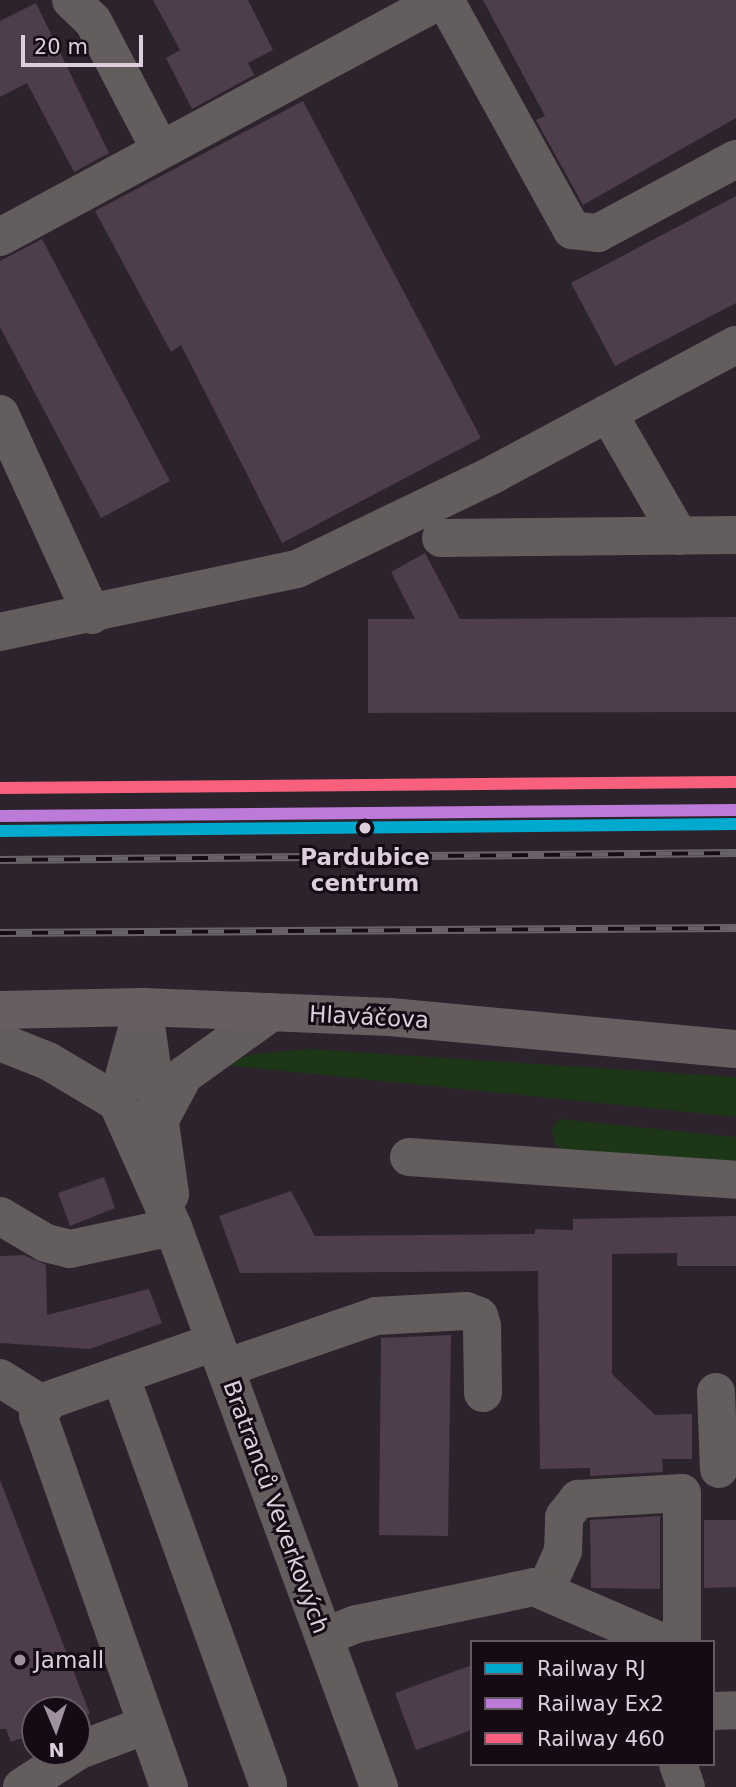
<!DOCTYPE html>
<meta charset="utf-8">
<style>
body{margin:0}
#map{position:relative;width:736px;height:1787px;overflow:hidden;background:#2d232d;font-family:"DejaVu Sans",sans-serif}
div>[style]{position:absolute}
.green>*{inset:0;background:#1d3618}
.building>*{inset:0;background:#4e3d4a}
.minor>*{height:38px;margin:-19px;padding:0 19px;transform-origin:19px;border-radius:19px;background:#635e5d}
.major>*{height:38px;margin:-19px;padding:0 19px;transform-origin:19px;border-radius:19px;background:#665e60}
.rail>*{height:8px;margin-top:-4px;transform-origin:0;background:repeating-linear-gradient(90deg,#150b15 0 16px,#696367 0 32px);box-sizing:border-box;border-block:2px solid #696367}
.rail-1>*{height:12px;margin:-6px;padding:0 6px;transform-origin:6px;border-radius:6px;background:#00a9ce}
.rail-2>*{height:12px;margin:-6px;padding:0 6px;transform-origin:6px;border-radius:6px;background:#bd7bd9}
.rail-3>*{height:12px;margin:-6px;padding:0 6px;transform-origin:6px;border-radius:6px;background:#f8607d}
.dots>*{width:19px;height:19px;translate:-50% -50%;box-sizing:border-box;border:4px solid #150b15;border-radius:50%}
span{translate:-50% -50%;white-space:nowrap;text-align:center;line-height:1.15;-webkit-text-stroke:6px #150b15;paint-order:stroke}
.stop-label{font-size:23px;color:#dccedb;font-weight:700}
.street-label{font-size:23px;color:#dccedb}
.poi-label{font-size:23px;color:#dccedb}
.left{translate:0 -50%;text-align:left}
.legend{position:absolute;left:470px;top:1640px;width:245px;height:126px;box-sizing:border-box;background:#150b15;border:2px solid #655964;margin:0;padding:9px 12px;list-style:none;font-size:21px;color:#dccedb}
.legend li{display:flex;align-items:center;gap:14px;height:35px}
.legend b{width:35px;border:2px solid #655964}
.north{position:absolute;left:21px;top:1696px;width:70px;height:70px;box-sizing:border-box;background:#150b15;border:2px solid #655964;border-radius:50%;rotate:178deg;font-size:19px;font-weight:700;line-height:28px;text-align:center;color:#dccedb}
.north::after{content:'';display:block;margin:auto;width:24px;height:32px;background:#9f929e;clip-path:polygon(50% 0,100% 100%,50% 72%,0 100%)}
.scale{position:absolute;left:21px;top:35px;width:122px;height:32px;box-sizing:border-box;border:4px solid #dccedb;border-top:0;padding-left:9px;font-size:21px;line-height:24px;white-space:nowrap;color:#dccedb;-webkit-text-stroke:5px #150b15;paint-order:stroke}
</style>
<div id="map">
<div class="green">
<div style="clip-path:polygon(309px 1049px,736px 1077px,736px 1117px,224px 1065px,252px 1054px)"></div>
<div style="clip-path:polygon(559px 1119px,736px 1137px,736px 1165px,568px 1155px,554px 1143px,552px 1129px)"></div>
</div>
<div class="building">
<div style="clip-path:polygon(153px 0,248px 0,273px 50px,248px 63px,254px 75px,192px 109px,166px 58px,180px 50px)"></div>
<div style="clip-path:polygon(483px 0,736px 0,736px 118px,583px 205px,536px 120px,545px 116px)"></div>
<div style="clip-path:polygon(36px 3px,109px 153px,74px 172px,27px 83px,0 97px,0 21px)"></div>
<div style="clip-path:polygon(303px 101px,481px 438px,282px 543px,181px 345px,171px 352px,95px 211px)"></div>
<div style="clip-path:polygon(736px 196px,736px 303px,615px 366px,571px 283px)"></div>
<div style="clip-path:polygon(42px 239px,170px 481px,101px 518px,0 327px,0 261px)"></div>
<div style="clip-path:polygon(425px 553px,460px 619px,736px 617px,736px 712px,368px 713px,368px 619px,415px 619px,391px 572px)"></div>
<div style="clip-path:polygon(104px 1177px,115px 1208px,70px 1226px,58px 1193px)"></div>
<div style="clip-path:polygon(291px 1191px,315px 1236px,535px 1234px,535px 1229px,573px 1230px,573px 1219px,736px 1216px,736px 1266px,677px 1266px,677px 1253px,612px 1254px,612px 1374px,655px 1415px,692px 1414px,692px 1459px,662px 1459px,663px 1472px,590px 1476px,590px 1468px,540px 1469px,538px 1271px,240px 1273px,219px 1216px)"></div>
<div style="clip-path:polygon(24px 1255px,46px 1265px,47px 1315px,149px 1289px,162px 1323px,90px 1349px,0 1343px,0 1256px)"></div>
<div style="clip-path:polygon(451px 1335px,448px 1536px,379px 1535px,381px 1338px)"></div>
<div style="clip-path:polygon(0 1480px,90px 1714px,77px 1718px,77px 1710px,35px 1710px,35px 1733px,11px 1742px,6px 1729px,0 1729px)"></div>
<div style="clip-path:polygon(660px 1516px,660px 1589px,591px 1588px,590px 1520px)"></div>
<div style="clip-path:polygon(704px 1520px,736px 1520px,736px 1587px,704px 1588px)"></div>
<div style="clip-path:polygon(472px 1665px,472px 1730px,416px 1750px,395px 1693px)"></div>
</div>
<div class="minor">
<div style="left:71px;top:0;width:30px;rotate:44deg"></div>
<div style="left:93px;top:21px;width:144px;rotate:62.4deg"></div>
<div style="left:445px;top:0;width:263px;rotate:61.1deg"></div>
<div style="left:572px;top:230px;width:26px;rotate:7deg"></div>
<div style="left:598px;top:233px;width:157px;rotate:-28.2deg"></div>
<div style="left:0;top:237px;width:500px;rotate:-28.3deg"></div>
<div style="left:608px;top:413px;width:142px;rotate:60deg"></div>
<div style="left:0;top:414px;width:221px;rotate:65.4deg"></div>
<div style="left:441px;top:538px;width:295px;rotate:-0.6deg"></div>
<div style="left:0;top:632px;width:304px;rotate:-12deg"></div>
<div style="left:297px;top:569px;width:219px;rotate:-25.7deg"></div>
<div style="left:494px;top:474px;width:274px;rotate:-28.1deg"></div>
<div style="left:143px;top:1007px;width:98px;rotate:105.3deg"></div>
<div style="left:117px;top:1102px;width:137px;rotate:65.9deg"></div>
<div style="left:173px;top:1227px;width:597px;rotate:69.8deg"></div>
<div style="left:145px;top:1018px;width:178px;rotate:81.9deg"></div>
<div style="left:0;top:1042px;width:52px;rotate:21.6deg"></div>
<div style="left:48px;top:1061px;width:80px;rotate:30.7deg"></div>
<div style="left:162px;top:1116px;width:47px;rotate:-61.8deg"></div>
<div style="left:184px;top:1075px;width:108px;rotate:-35.6deg"></div>
<div style="left:409px;top:1157px;width:328px;rotate:4deg"></div>
<div style="left:0;top:1216px;width:53px;rotate:30.4deg"></div>
<div style="left:46px;top:1243px;width:25px;rotate:14deg"></div>
<div style="left:70px;top:1249px;width:105px;rotate:-12.1deg"></div>
<div style="left:225px;top:1368px;width:160px;rotate:-19deg"></div>
<div style="left:376px;top:1316px;width:90px;rotate:-3.2deg"></div>
<div style="left:466px;top:1311px;width:14px;rotate:21deg"></div>
<div style="left:479px;top:1316px;width:10px;rotate:73deg"></div>
<div style="left:482px;top:1326px;width:67px;rotate:89.1deg"></div>
<div style="left:120px;top:1375px;width:435px;rotate:70.1deg"></div>
<div style="left:0;top:1378px;width:51px;rotate:32.1deg"></div>
<div style="left:716px;top:1392px;width:77px;rotate:87.8deg"></div>
<div style="left:546px;top:1589px;width:42px;rotate:-65.9deg"></div>
<div style="left:563px;top:1551px;width:34px;rotate:-88deg"></div>
<div style="left:564px;top:1517px;width:23px;rotate:-52deg"></div>
<div style="left:578px;top:1499px;width:104px;rotate:-3.3deg"></div>
<div style="left:682px;top:1493px;width:149px;rotate:90deg"></div>
<div style="left:324px;top:1637px;width:35px;rotate:-22deg"></div>
<div style="left:357px;top:1624px;width:181px;rotate:-11.8deg"></div>
<div style="left:534px;top:1587px;width:139px;rotate:23.3deg"></div>
<div style="left:713px;top:1711px;width:23px;rotate:-2deg"></div>
<div style="left:77px;top:1751px;width:74px;rotate:-20.6deg"></div>
<div style="left:678px;top:1764px;width:24px;rotate:71deg"></div>
<div style="left:22px;top:1787px;width:64px;rotate:-32.9deg"></div>
<div style="left:169px;top:1787px;width:393px;rotate:-109.4deg"></div>
<div style="left:38px;top:1416px;width:19px;rotate:-55deg"></div>
<div style="left:49px;top:1400px;width:176px;rotate:-19.3deg"></div>
</div>
<div class="major">
<div style="left:0;top:1010px;width:143px;rotate:-1.2deg"></div>
<div style="left:143px;top:1007px;width:247px;rotate:2.3deg"></div>
<div style="left:390px;top:1017px;width:347px;rotate:5.3deg"></div>
</div>
<div class="rail">
<div style="left:0;top:860px;width:736px;rotate:-0.54deg"></div>
<div style="left:0;top:933px;width:736px;rotate:-0.39deg"></div>
</div>
<div class="rail-1">
<div style="left:0;top:831px;width:736px;rotate:-0.54deg"></div>
</div>
<div class="rail-2">
<div style="left:0;top:816px;width:736px;rotate:-0.47deg"></div>
</div>
<div class="rail-3">
<div style="left:0;top:788px;width:736px;rotate:-0.47deg"></div>
</div>
<div class="dots">
<div style="left:365px;top:828px;background:#dccedb"></div>
<div style="left:20px;top:1660px;background:#9f929e"></div>
</div>
<div class="stop-label">
<span style="left:365px;top:870px">Pardubice<br>centrum</span>
</div>
<div class="street-label">
<span style="left:369px;top:1017px;rotate:3deg">Hlaváčova</span>
<span style="left:276px;top:1507px;rotate:70deg">Bratranců Veverkových</span>
</div>
<div class="poi-label">
<span class="left" style="left:34px;top:1660px">Jamall</span>
</div>
<ul class="legend">
<li><b style="height:9px;background:#00a9ce"></b>Railway RJ</li>
<li><b style="height:9px;background:#bd7bd9"></b>Railway Ex2</li>
<li><b style="height:9px;background:#f8607d"></b>Railway 460</li>
</ul>
<div class="north">N</div>
<div class="scale">20 m</div>
</div>
